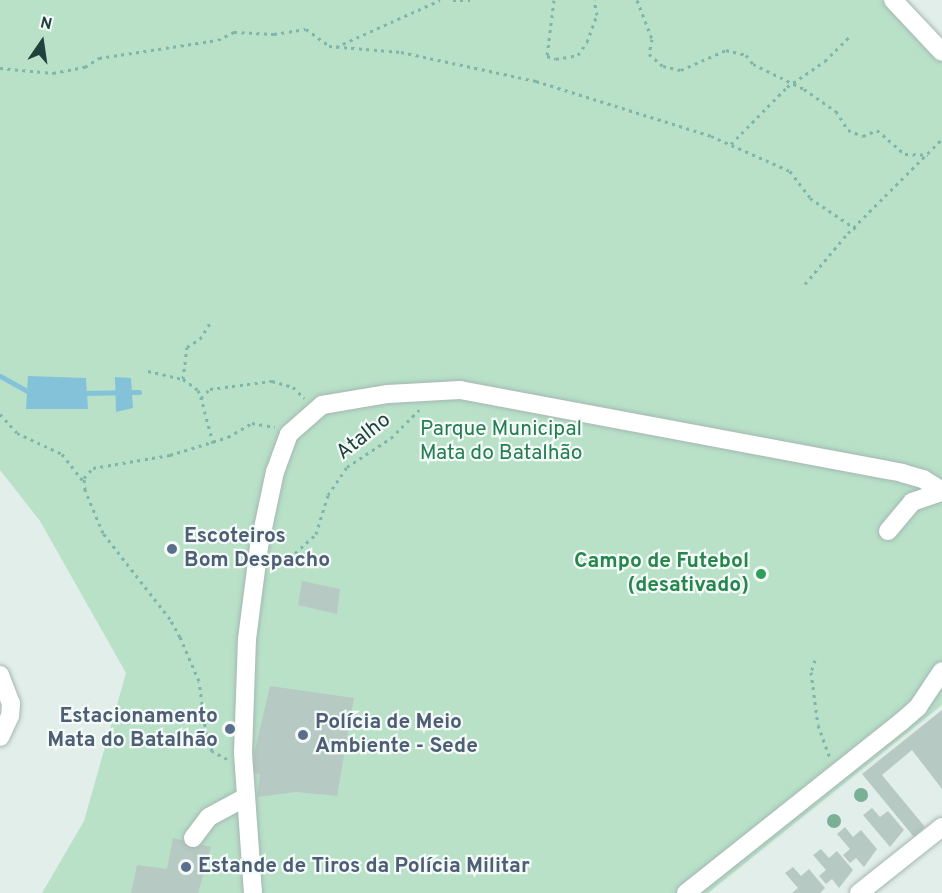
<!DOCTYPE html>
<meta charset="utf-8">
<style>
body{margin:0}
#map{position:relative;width:942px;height:893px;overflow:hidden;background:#e2eeea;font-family:Overpass,sans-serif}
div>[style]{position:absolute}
.green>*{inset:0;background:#b8e1c8}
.water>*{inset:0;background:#84c2d9}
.stream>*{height:5px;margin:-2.5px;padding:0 2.5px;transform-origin:2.5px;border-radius:2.5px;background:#84c2d9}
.building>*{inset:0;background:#b7c9c3}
.path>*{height:3px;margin-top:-1.5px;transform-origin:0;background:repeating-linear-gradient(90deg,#7fb5aa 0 3px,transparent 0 7.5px)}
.roads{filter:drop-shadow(0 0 2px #a4b7b2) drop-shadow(0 0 2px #a4b7b2)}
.minor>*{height:18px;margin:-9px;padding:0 9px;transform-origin:9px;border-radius:9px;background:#fff}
.trees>*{width:14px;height:14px;margin:-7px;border-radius:50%;background:#7ab096}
.dots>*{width:16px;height:16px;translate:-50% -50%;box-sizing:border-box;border:3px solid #f3faf7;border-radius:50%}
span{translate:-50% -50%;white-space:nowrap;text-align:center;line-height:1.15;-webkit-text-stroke:4.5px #f3faf7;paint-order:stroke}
.park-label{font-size:21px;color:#257d51}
.street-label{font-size:21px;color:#20413c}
.service-label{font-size:21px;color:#4e5e75;font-weight:700}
.left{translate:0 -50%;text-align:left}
.right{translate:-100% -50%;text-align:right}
.leisure-label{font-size:21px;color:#27864d;font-weight:700}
.north{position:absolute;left:12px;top:12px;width:60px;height:60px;-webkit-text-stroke:4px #f3faf7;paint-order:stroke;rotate:13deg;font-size:16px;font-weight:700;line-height:24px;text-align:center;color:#20413c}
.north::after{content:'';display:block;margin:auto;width:21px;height:27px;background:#20413c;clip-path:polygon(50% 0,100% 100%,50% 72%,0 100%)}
</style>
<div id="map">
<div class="green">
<div style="clip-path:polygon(0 0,901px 0,942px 42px,942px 705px,708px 893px,42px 893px,84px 821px,126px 673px,40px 521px,0 470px)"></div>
</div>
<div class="water">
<div style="clip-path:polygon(28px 376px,86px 378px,88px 409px,26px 409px)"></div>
<div style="clip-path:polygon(115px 377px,131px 378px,133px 408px,116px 412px)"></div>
</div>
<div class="stream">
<div style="left:0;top:376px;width:37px;rotate:29deg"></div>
<div style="left:81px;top:393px;width:58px;rotate:-1deg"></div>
</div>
<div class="building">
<div style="clip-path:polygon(302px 581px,340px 589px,337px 614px,298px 605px)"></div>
<div style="clip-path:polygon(270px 686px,354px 698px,337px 796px,296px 792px,257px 797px,260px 775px,250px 771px)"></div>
<div style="clip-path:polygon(942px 710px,942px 789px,912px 750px,882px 775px,925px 827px,914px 837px,862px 774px)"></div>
<div style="clip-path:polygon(872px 808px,880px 817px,888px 811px,904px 830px,890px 847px,863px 815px)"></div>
<div style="clip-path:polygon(845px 827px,853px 837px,861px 830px,877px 849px,864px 867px,856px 858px,850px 863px,843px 855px,850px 849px,837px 834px)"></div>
<div style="clip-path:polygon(173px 838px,211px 847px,198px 893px,131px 893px,137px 865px,167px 869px)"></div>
<div style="clip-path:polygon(821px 849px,829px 858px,837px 851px,853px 870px,839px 888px,832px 879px,826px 884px,819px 876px,826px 870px,813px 855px)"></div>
<div style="clip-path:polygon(793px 867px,801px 876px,809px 869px,825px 888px,820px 893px,792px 893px,798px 888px,785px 873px)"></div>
</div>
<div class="path">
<div style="left:453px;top:0;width:17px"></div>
<div style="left:554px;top:0;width:56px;rotate:97.1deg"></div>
<div style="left:547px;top:56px;width:9px;rotate:18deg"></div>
<div style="left:556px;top:59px;width:22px;rotate:-10deg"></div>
<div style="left:578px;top:55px;width:16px;rotate:-55deg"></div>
<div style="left:587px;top:42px;width:29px;rotate:-70deg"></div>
<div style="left:597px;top:15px;width:15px;rotate:-101deg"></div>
<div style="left:637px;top:0;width:42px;rotate:69deg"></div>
<div style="left:652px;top:39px;width:15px;rotate:101deg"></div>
<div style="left:649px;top:54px;width:18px;rotate:41deg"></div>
<div style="left:663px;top:66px;width:18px;rotate:13deg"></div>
<div style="left:681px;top:70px;width:49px;rotate:-24deg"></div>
<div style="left:726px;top:50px;width:21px;rotate:14deg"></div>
<div style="left:746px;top:55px;width:11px;rotate:52deg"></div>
<div style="left:753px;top:64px;width:57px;rotate:26.1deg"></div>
<div style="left:804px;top:89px;width:39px;rotate:35deg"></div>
<div style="left:836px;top:111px;width:22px;rotate:58deg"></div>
<div style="left:848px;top:130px;width:16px;rotate:22deg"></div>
<div style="left:863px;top:136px;width:15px;rotate:-23deg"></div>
<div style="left:877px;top:130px;width:37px;rotate:41deg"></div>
<div style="left:905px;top:154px;width:23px;rotate:2deg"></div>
<div style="left:336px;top:47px;width:114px;rotate:-24.3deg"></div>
<div style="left:0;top:68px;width:53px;rotate:5.4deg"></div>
<div style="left:53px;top:73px;width:33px;rotate:-11deg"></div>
<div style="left:85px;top:67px;width:17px;rotate:-33deg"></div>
<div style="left:99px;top:58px;width:120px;rotate:-8.6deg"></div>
<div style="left:218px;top:40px;width:18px;rotate:-27deg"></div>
<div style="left:234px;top:32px;width:40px;rotate:2.9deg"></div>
<div style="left:274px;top:34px;width:32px;rotate:-9deg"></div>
<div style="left:306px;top:29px;width:29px;rotate:36deg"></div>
<div style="left:329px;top:46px;width:72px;rotate:4.8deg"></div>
<div style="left:401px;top:52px;width:138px;rotate:12.1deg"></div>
<div style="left:536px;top:81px;width:183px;rotate:17.4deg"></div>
<div style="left:711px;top:136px;width:86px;rotate:23.9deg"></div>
<div style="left:790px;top:171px;width:34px;rotate:53deg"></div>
<div style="left:810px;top:198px;width:55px;rotate:34deg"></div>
<div style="left:731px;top:144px;width:80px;rotate:-45.5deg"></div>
<div style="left:787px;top:87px;width:46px;rotate:-34.4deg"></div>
<div style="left:825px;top:61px;width:35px;rotate:-45deg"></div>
<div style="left:805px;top:284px;width:67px;rotate:-49.9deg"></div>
<div style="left:848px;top:233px;width:133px;rotate:-45deg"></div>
<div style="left:148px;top:371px;width:36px;rotate:13deg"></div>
<div style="left:183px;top:379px;width:19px;rotate:36deg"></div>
<div style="left:198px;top:390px;width:9px;rotate:69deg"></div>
<div style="left:183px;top:379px;width:32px;rotate:-83deg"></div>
<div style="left:187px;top:347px;width:15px;rotate:-32deg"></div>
<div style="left:200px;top:339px;width:19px;rotate:-58deg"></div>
<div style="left:0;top:414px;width:25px;rotate:48deg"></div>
<div style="left:17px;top:433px;width:50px;rotate:25deg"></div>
<div style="left:62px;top:454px;width:34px;rotate:52deg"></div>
<div style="left:213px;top:443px;width:47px;rotate:-104.9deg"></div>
<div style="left:201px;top:398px;width:13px;rotate:-45deg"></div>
<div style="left:210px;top:389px;width:63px;rotate:-7.4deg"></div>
<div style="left:272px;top:381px;width:22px;rotate:16deg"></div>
<div style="left:293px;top:387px;width:16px;rotate:45deg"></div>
<div style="left:295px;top:553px;width:28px;rotate:-42deg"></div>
<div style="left:316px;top:534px;width:41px;rotate:-72.9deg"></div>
<div style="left:328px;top:495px;width:34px;rotate:-56deg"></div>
<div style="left:347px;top:467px;width:53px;rotate:-33.4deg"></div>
<div style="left:391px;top:438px;width:40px;rotate:-45deg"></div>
<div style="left:815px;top:660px;width:13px;rotate:108deg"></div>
<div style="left:811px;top:672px;width:53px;rotate:82.5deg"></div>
<div style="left:818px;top:725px;width:35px;rotate:70deg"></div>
<div style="left:227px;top:759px;width:17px;rotate:-152deg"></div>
<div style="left:212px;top:751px;width:18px;rotate:-109deg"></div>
<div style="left:206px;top:734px;width:53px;rotate:-97.5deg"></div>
<div style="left:199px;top:681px;width:48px;rotate:-113.4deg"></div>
<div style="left:180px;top:637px;width:21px;rotate:-119deg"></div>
<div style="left:170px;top:619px;width:109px;rotate:-127.9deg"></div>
<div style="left:103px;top:533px;width:47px;rotate:-112.7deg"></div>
<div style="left:85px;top:490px;width:12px;rotate:-95deg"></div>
<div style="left:84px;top:478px;width:13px;rotate:-48deg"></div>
<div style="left:93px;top:468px;width:78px;rotate:-9.6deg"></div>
<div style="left:170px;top:455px;width:61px;rotate:-17.2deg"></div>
<div style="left:228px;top:437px;width:28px;rotate:-30deg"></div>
<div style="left:252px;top:423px;width:23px;rotate:10deg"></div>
</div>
<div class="roads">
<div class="minor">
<div style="left:893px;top:0;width:71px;rotate:46.7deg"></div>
<div style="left:888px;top:531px;width:38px;rotate:-50deg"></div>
<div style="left:912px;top:502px;width:31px;rotate:-19deg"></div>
<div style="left:0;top:675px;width:30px;rotate:69deg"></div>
<div style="left:11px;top:703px;width:13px;rotate:94deg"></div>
<div style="left:10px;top:716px;width:23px;rotate:115deg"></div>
<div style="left:193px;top:838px;width:26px;rotate:-53deg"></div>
<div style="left:209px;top:817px;width:42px;rotate:-28.4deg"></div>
<div style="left:253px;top:893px;width:140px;rotate:-94.1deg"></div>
<div style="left:243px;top:753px;width:114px;rotate:-88deg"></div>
<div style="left:247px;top:639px;width:93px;rotate:-82.6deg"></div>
<div style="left:259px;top:547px;width:77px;rotate:-78deg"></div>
<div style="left:275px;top:472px;width:40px;rotate:-69.8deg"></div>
<div style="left:289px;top:434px;width:44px;rotate:-41.3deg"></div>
<div style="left:322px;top:405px;width:67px;rotate:-9.5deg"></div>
<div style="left:388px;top:394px;width:72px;rotate:-3.2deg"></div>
<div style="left:460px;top:390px;width:450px;rotate:10.6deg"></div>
<div style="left:902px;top:473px;width:22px;rotate:16deg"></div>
<div style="left:923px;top:479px;width:22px;rotate:32deg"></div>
<div style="left:686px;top:893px;width:275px;rotate:-38.5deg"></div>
<div style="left:901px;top:722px;width:23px;rotate:-41deg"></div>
<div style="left:918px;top:707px;width:43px;rotate:-56.3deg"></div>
<div style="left:859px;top:893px;width:106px;rotate:-38.5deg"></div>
</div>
</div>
<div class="trees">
<div style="left:861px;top:795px"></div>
<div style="left:834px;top:821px"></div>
</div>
<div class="dots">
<div style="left:172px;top:549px;background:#5c6f8a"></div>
<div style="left:761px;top:574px;background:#2e9e5b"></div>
<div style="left:230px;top:729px;background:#5c6f8a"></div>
<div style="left:303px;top:735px;background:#5c6f8a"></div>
<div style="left:186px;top:867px;background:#5c6f8a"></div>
</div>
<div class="park-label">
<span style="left:501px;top:442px">Parque Municipal<br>Mata do Batalhão</span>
</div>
<div class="street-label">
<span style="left:364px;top:437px;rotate:-38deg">Atalho</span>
</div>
<div class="service-label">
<span class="left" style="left:184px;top:549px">Escoteiros<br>Bom Despacho</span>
<span class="right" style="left:218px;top:729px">Estacionamento<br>Mata do Batalhão</span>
<span class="left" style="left:315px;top:735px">Polícia de Meio<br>Ambiente - Sede</span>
<span class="left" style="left:198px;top:867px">Estande de Tiros da Polícia Militar</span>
</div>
<div class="leisure-label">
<span class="right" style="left:749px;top:574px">Campo de Futebol<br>(desativado)</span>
</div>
<div class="north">N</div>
</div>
